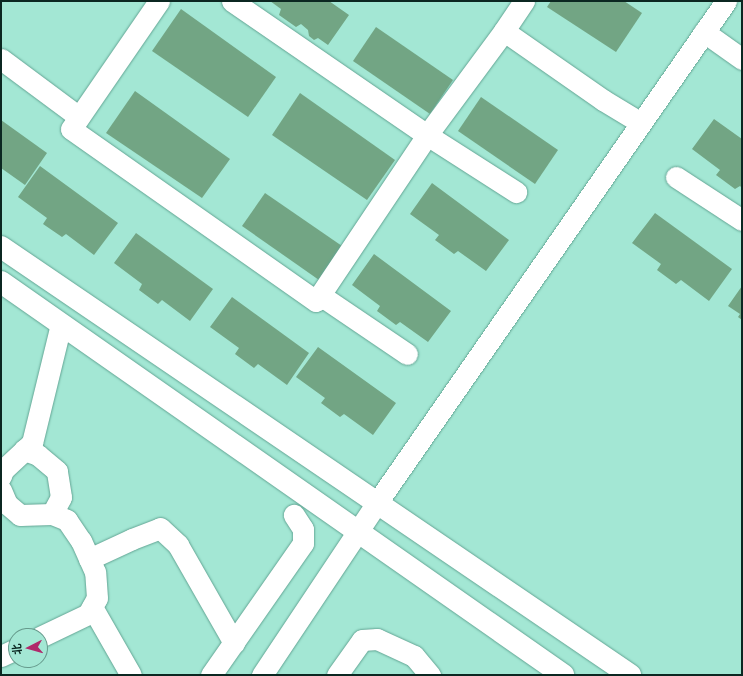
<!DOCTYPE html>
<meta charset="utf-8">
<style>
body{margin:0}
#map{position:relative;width:743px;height:676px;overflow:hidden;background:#a3e7d4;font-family:Mulish,"Noto Sans SC",sans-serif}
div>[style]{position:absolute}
.building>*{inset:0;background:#72a584}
.roads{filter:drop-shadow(0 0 1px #63a594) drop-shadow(0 0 1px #63a594)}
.minor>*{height:21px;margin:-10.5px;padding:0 10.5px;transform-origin:10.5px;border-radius:10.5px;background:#fff}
.tertiary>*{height:22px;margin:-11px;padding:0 11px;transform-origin:11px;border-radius:11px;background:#fff}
span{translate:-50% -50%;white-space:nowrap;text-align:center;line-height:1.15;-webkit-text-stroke:3.5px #a3e7d4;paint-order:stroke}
.frame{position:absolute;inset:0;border:2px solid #0b2721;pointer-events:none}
.north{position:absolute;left:8px;top:628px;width:40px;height:40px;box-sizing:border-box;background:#a3e7d4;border:1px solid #669a8c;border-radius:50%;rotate:264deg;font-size:11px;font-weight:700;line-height:16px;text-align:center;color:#0b2721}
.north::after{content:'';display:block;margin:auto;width:14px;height:18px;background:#b0296b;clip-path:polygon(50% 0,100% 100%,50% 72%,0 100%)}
</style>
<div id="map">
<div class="building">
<div style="clip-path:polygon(270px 1px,329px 1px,349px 15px,328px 45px,318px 38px,314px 40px,309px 36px,308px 30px,301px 24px,296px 27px,279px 15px,281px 9px)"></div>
<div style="clip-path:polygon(551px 1px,624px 1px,642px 13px,616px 52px,547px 7px)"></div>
<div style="clip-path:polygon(181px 9px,276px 77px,248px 117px,152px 51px)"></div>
<div style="clip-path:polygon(376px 27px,453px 80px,430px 114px,353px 61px)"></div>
<div style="clip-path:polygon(135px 91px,230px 159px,202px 198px,106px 133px)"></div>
<div style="clip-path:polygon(300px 93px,395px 160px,367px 200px,272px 135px)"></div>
<div style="clip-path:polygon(481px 97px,558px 150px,535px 184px,458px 131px)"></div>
<div style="clip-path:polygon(714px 119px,742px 139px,742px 188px,740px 186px,735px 189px,716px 175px,720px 170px,692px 149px)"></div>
<div style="clip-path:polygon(1px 120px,47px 153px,25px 185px,1px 168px)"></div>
<div style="clip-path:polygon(40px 166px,118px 223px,94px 255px,66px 234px,62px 237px,43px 224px,47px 218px,18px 197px)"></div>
<div style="clip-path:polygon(432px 183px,509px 240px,486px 271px,458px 251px,454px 254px,435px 240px,439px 235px,410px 214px)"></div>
<div style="clip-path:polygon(265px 193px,342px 246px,319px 280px,242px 226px)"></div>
<div style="clip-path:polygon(655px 213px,732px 269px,709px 301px,681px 280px,676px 284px,657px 270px,661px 264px,632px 243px)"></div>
<div style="clip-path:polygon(136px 233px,213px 289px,190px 321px,162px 300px,158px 304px,139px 290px,142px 284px,114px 263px)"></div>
<div style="clip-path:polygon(374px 254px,451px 311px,428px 342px,400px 322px,396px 325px,377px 311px,380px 306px,352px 285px)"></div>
<div style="clip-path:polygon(742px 286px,742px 320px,738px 317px,740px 314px,728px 306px)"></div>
<div style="clip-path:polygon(232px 297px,309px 353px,287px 385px,258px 364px,254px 368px,235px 354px,239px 348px,210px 327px)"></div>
<div style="clip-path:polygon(318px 347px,396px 403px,373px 435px,344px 414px,340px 417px,321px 403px,325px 398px,296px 377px)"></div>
</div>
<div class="roads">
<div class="minor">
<div style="left:159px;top:1px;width:155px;rotate:124.5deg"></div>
<div style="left:71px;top:129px;width:299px;rotate:35.1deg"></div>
<div style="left:316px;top:301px;width:200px;rotate:-56.2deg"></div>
<div style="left:427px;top:135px;width:129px;rotate:-53.5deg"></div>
<div style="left:232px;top:1px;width:237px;rotate:34.5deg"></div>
<div style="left:427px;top:135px;width:106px;rotate:32.6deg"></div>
<div style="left:524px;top:1px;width:36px;rotate:124deg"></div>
<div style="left:504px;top:31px;width:121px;rotate:34.9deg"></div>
<div style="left:603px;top:100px;width:44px;rotate:31.2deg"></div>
<div style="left:704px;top:32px;width:47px;rotate:35.4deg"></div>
<div style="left:1px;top:59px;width:97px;rotate:36.6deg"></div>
<div style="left:676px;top:177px;width:79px;rotate:33.1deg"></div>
<div style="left:320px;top:295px;width:105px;rotate:34.1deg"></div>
<div style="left:1px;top:476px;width:6px;rotate:-72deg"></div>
<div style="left:3px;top:470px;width:40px;rotate:-43deg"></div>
<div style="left:32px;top:443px;width:122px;rotate:-76.3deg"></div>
<div style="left:1px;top:490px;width:15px;rotate:67deg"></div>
<div style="left:7px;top:504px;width:17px;rotate:40deg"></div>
<div style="left:20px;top:515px;width:32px;rotate:-2deg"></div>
<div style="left:52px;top:514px;width:19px;rotate:-62deg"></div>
<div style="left:61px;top:497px;width:26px;rotate:-99deg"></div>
<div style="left:57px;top:471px;width:25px;rotate:-140deg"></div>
<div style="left:38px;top:455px;width:15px;rotate:-160deg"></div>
<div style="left:89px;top:559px;width:47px;rotate:-24.9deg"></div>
<div style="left:132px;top:539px;width:30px;rotate:-21deg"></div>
<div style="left:160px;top:528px;width:25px;rotate:43deg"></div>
<div style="left:178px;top:545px;width:113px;rotate:60.3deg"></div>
<div style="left:92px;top:607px;width:78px;rotate:60.2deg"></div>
<div style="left:40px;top:637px;width:53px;rotate:-25.6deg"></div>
<div style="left:88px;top:614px;width:18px;rotate:-61deg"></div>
<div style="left:97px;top:598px;width:26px;rotate:-94deg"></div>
<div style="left:95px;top:572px;width:34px;rotate:-114deg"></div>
<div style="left:81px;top:541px;width:25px;rotate:-124deg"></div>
<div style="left:67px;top:520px;width:16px;rotate:-158deg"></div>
<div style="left:1px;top:656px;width:17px;rotate:-25deg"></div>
<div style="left:211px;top:675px;width:161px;rotate:-55.1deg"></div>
<div style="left:303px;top:543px;width:14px;rotate:-90deg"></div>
<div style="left:303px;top:529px;width:17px;rotate:-123deg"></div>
<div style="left:262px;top:675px;width:206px;rotate:-56.3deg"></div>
<div style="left:376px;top:504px;width:613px;rotate:-55.17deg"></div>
<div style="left:337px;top:675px;width:43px;rotate:-54.5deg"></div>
<div style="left:362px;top:640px;width:15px;rotate:-4deg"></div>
<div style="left:377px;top:639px;width:41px;rotate:24.7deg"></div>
<div style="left:414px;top:656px;width:25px;rotate:50deg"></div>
</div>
<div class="tertiary">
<div style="left:1px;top:247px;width:761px;rotate:34.23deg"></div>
<div style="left:1px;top:282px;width:686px;rotate:34.96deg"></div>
</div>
</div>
<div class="frame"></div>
<div class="north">北</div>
</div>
